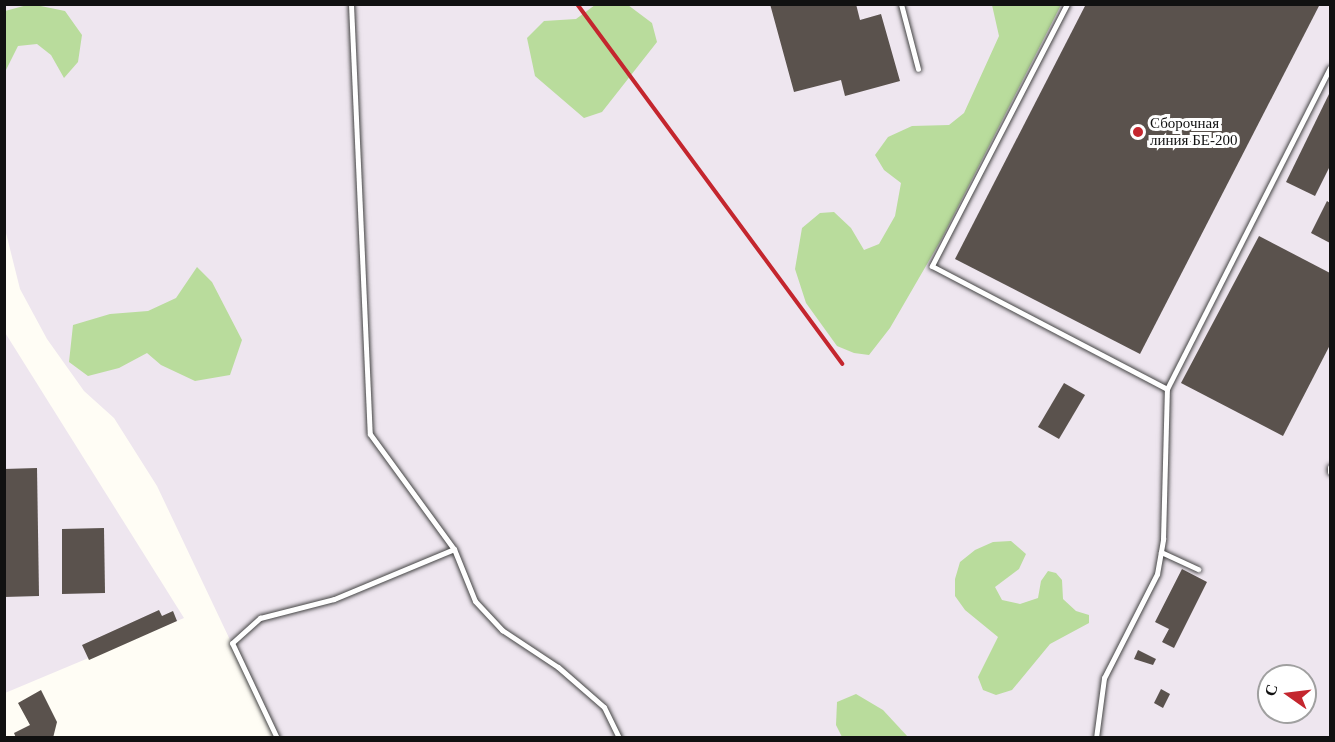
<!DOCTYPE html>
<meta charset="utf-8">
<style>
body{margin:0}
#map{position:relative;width:1335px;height:742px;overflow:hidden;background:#fffdf5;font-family:"Times New Roman",serif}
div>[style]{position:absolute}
.industrial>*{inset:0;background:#eee6ef}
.forest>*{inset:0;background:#b9dc9c}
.building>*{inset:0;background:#5a524d}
.roads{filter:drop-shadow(0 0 2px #444) drop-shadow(0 0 2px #444)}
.lane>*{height:5px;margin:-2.5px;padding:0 2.5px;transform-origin:2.5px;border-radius:2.5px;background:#fff}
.rail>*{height:4px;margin:-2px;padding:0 2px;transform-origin:2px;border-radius:2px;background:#c4262e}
.dots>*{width:16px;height:16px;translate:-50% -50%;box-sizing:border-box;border:3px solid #fff;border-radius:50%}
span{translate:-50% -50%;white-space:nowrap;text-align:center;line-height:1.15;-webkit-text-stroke:6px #fff;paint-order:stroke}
.poi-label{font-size:15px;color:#111}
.left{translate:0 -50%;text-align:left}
.frame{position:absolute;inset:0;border:6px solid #111;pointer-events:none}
.north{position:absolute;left:1257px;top:664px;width:60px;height:60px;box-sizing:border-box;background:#fff;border:2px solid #a0a0a0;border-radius:50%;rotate:284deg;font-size:16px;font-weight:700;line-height:24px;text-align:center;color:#111}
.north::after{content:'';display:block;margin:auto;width:21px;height:27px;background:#c4262e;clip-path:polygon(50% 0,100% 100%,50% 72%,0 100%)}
</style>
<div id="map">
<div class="industrial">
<div style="clip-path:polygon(evenodd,4px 5px,1330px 5px,1330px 737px,276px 737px,157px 486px,114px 418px,84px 391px,47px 339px,20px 289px,5px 229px,4px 5px,1269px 676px,1305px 676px,1305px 712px,1269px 712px,1269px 676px)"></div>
<div style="clip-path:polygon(4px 331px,184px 618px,5px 693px,4px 693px)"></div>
</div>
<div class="forest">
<div style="clip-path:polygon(31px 4px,65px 11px,82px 35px,78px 62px,64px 78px,51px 55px,37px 44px,18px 46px,5px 72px,5px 11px)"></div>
<div style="clip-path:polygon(628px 5px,652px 23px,657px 42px,602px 112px,584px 118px,535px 76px,527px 38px,544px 21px,576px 19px,595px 5px)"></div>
<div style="clip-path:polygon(992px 5px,1061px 5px,941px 240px,890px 328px,869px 355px,854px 353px,837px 346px,806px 303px,795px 269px,802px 228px,820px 213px,834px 212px,851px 228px,864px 250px,879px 244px,895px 216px,901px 183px,884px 170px,875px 155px,888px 137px,912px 126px,949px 125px,964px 113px,999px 36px)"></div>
<div style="clip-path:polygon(197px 267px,212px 282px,242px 340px,230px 375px,195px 381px,161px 365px,147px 353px,119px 368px,88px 376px,69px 362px,73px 325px,110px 314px,148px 311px,176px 298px)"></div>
<div style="clip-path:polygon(1011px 541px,1026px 554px,1019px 569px,995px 587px,1002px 600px,1020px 604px,1038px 598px,1041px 581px,1048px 571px,1056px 573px,1062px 580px,1063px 599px,1076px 611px,1089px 615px,1089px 623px,1050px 644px,1012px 690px,996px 695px,983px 690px,978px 677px,998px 637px,965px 610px,955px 596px,955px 579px,960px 562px,975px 550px,993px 542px)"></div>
<div style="clip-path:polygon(856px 694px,883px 710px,908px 737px,842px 737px,836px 725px,837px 702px)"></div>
</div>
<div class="building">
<div style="clip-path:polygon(770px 4px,856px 4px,860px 20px,881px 14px,900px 81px,845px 96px,841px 80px,794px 92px)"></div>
<div style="clip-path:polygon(1086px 4px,1320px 4px,1140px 354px,955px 259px)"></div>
<div style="clip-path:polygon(1330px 92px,1330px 166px,1315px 196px,1286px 182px)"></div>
<div style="clip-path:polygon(1327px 201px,1330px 203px,1330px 243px,1311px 233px)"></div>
<div style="clip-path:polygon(1259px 236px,1330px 273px,1330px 345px,1283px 436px,1181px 383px)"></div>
<div style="clip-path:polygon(1064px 383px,1085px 395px,1059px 439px,1038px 427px)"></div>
<div style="clip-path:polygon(37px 468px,39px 596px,4px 597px,4px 469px)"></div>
<div style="clip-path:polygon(104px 528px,105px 593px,62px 594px,62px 529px)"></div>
<div style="clip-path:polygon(1182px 569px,1207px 582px,1174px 648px,1162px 642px,1169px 629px,1155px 622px)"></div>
<div style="clip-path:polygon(159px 610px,162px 616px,173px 611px,177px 621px,89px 660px,82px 645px)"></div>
<div style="clip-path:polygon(1138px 650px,1156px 659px,1153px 665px,1134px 659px)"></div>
<div style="clip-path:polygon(1161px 689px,1170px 694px,1163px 708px,1154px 703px)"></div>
<div style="clip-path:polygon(41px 690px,57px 722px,53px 738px,16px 738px,14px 733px,30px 725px,18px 703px)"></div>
</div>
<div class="roads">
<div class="lane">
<div style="left:351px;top:4px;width:430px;rotate:87.5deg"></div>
<div style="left:370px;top:434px;width:142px;rotate:53.9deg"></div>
<div style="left:454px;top:549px;width:56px;rotate:68deg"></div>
<div style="left:475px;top:601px;width:40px;rotate:47deg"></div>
<div style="left:502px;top:630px;width:67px;rotate:33.5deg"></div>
<div style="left:558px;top:667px;width:61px;rotate:41deg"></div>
<div style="left:604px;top:707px;width:34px;rotate:64deg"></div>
<div style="left:901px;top:4px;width:67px;rotate:75.3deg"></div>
<div style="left:1067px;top:4px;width:295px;rotate:117.3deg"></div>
<div style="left:932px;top:266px;width:265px;rotate:27.6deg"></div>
<div style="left:1330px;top:467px;width:5px;rotate:90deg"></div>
<div style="left:1161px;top:552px;width:41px;rotate:24.7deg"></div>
<div style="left:277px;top:738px;width:105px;rotate:-115.3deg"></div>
<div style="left:232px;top:643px;width:38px;rotate:-42deg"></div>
<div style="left:260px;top:618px;width:76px;rotate:-14.4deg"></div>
<div style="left:334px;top:599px;width:130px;rotate:-22.6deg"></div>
<div style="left:1096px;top:738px;width:61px;rotate:-82.4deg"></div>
<div style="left:1104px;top:678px;width:117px;rotate:-63deg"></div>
<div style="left:1157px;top:574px;width:36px;rotate:-80deg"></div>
<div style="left:1163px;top:539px;width:150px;rotate:-88.5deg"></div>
<div style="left:1167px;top:389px;width:360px;rotate:-63.1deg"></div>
</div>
</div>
<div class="rail">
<div style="left:577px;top:4px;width:447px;rotate:53.6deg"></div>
</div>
<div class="dots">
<div style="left:1138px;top:132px;background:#c4262e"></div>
</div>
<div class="poi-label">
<span class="left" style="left:1150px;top:132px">Сборочная<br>линия БЕ-200</span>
</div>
<div class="frame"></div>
<div class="north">С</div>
</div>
